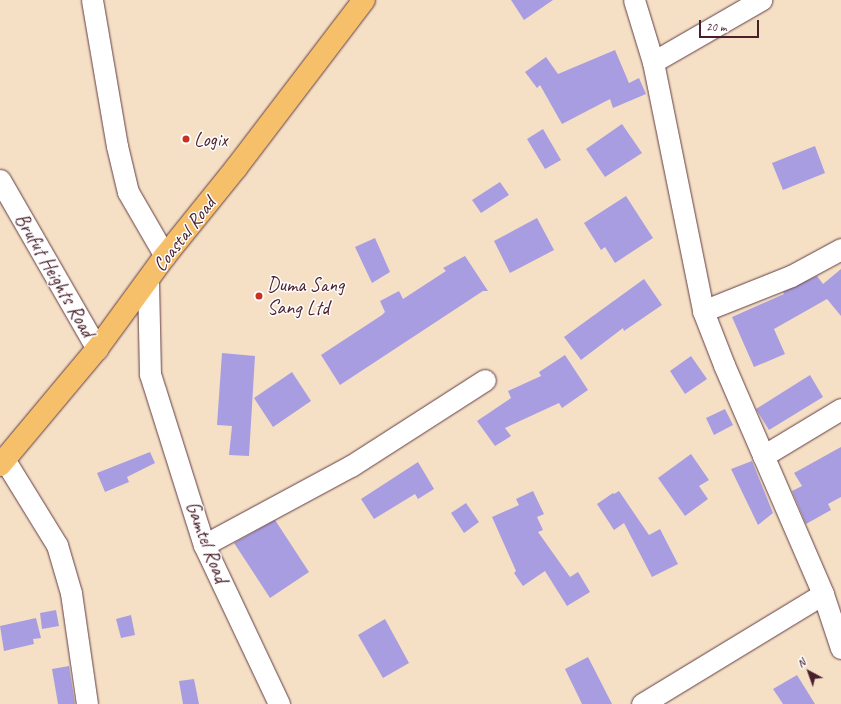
<!DOCTYPE html>
<style>
body{margin:0}
#map{position:relative;width:841px;height:704px;overflow:hidden;background:#f5e0c6;font-family:Caveat,sans-serif}
div>[style]{position:absolute}
.building>*{inset:0;background:#a89de1}
.roads{filter:drop-shadow(0 0 1px #643c42) drop-shadow(0 0 1px #643c42)}
.minor>*{height:21px;margin:-10.5px;padding:0 10.5px;transform-origin:10.5px;border-radius:10.5px;background:#fff}
.major>*{height:22px;margin:-11px;padding:0 11px;transform-origin:11px;border-radius:11px;background:#f6c06b}
.dots>*{width:11px;height:11px;translate:-50% -50%;box-sizing:border-box;border:2px solid #fff;border-radius:50%}
span{translate:-50% -50%;white-space:nowrap;text-align:center;line-height:1.15;-webkit-text-stroke:3px #fff;paint-order:stroke}
.poi-label{font-size:20px;color:#4a1f2b}
.left{translate:0 -50%;text-align:left}
.street-label{font-size:20px;color:#4a1f2b}
.north{position:absolute;left:789px;top:652px;width:40px;height:40px;-webkit-text-stroke:3px #fff;paint-order:stroke;rotate:319deg;font-size:11px;font-weight:700;line-height:16px;text-align:center;color:#4a1f2b}
.north::after{content:'';display:block;margin:auto;width:14px;height:18px;background:#4a1f2b;clip-path:polygon(50% 0,100% 100%,50% 72%,0 100%)}
.scale{position:absolute;left:699px;top:20px;width:60px;height:18px;box-sizing:border-box;border:2px solid #4a1f2b;border-top:0;padding-left:5px;font-size:12px;line-height:14px;white-space:nowrap;color:#4a1f2b;-webkit-text-stroke:3px #fff;paint-order:stroke}
</style>
<div id="map">
<div class="building">
<div style="clip-path:polygon(511px 0,553px 0,524px 20px)"></div>
<div style="clip-path:polygon(615px 50px,629px 83px,639px 78px,646px 94px,613px 108px,610px 99px,562px 124px,540px 85px,537px 88px,525px 72px,546px 57px,558px 74px)"></div>
<div style="clip-path:polygon(622px 124px,642px 153px,605px 177px,586px 149px)"></div>
<div style="clip-path:polygon(543px 129px,561px 160px,545px 169px,527px 139px)"></div>
<div style="clip-path:polygon(815px 146px,825px 173px,783px 190px,772px 163px)"></div>
<div style="clip-path:polygon(500px 182px,509px 195px,481px 213px,472px 200px)"></div>
<div style="clip-path:polygon(626px 196px,653px 238px,615px 263px,605px 247px,601px 250px,584px 223px)"></div>
<div style="clip-path:polygon(537px 218px,554px 250px,510px 273px,494px 241px)"></div>
<div style="clip-path:polygon(375px 238px,390px 272px,372px 283px,355px 247px)"></div>
<div style="clip-path:polygon(465px 256px,488px 291px,483px 291px,340px 385px,321px 355px,382px 315px,385px 312px,380px 301px,399px 291px,403px 299px,446px 271px,443px 268px)"></div>
<div style="clip-path:polygon(841px 269px,841px 316px,827px 299px,774px 329px,785px 354px,754px 367px,732px 317px,784px 294px,783px 292px,817px 276px,823px 284px)"></div>
<div style="clip-path:polygon(644px 279px,662px 305px,624px 331px,623px 328px,581px 360px,564px 337px)"></div>
<div style="clip-path:polygon(222px 353px,255px 356px,249px 456px,229px 455px,232px 426px,217px 425px)"></div>
<div style="clip-path:polygon(565px 355px,588px 390px,562px 408px,559px 403px,505px 428px,511px 436px,495px 446px,477px 421px,511px 398px,508px 391px,541px 376px,539px 372px)"></div>
<div style="clip-path:polygon(691px 356px,707px 379px,685px 394px,670px 371px)"></div>
<div style="clip-path:polygon(292px 372px,311px 401px,273px 427px,254px 398px)"></div>
<div style="clip-path:polygon(810px 375px,823px 397px,769px 430px,756px 409px)"></div>
<div style="clip-path:polygon(725px 409px,733px 425px,714px 435px,706px 418px)"></div>
<div style="clip-path:polygon(841px 447px,841px 497px,828px 504px,831px 510px,806px 524px,792px 491px,802px 486px,794px 473px)"></div>
<div style="clip-path:polygon(150px 452px,155px 463px,127px 477px,129px 482px,105px 492px,97px 473px)"></div>
<div style="clip-path:polygon(691px 454px,709px 480px,699px 486px,708px 499px,685px 516px,658px 478px)"></div>
<div style="clip-path:polygon(752px 461px,773px 513px,758px 525px,731px 469px)"></div>
<div style="clip-path:polygon(418px 462px,434px 489px,418px 499px,415px 494px,374px 519px,361px 499px)"></div>
<div style="clip-path:polygon(533px 491px,544px 514px,537px 517px,543px 530px,538px 532px,570px 577px,578px 572px,590px 592px,567px 606px,545px 571px,523px 586px,514px 573px,516px 571px,492px 517px,519px 505px,516px 499px)"></div>
<div style="clip-path:polygon(619px 491px,649px 535px,660px 529px,678px 564px,652px 577px,624px 523px,614px 530px,597px 504px,613px 493px,614px 494px)"></div>
<div style="clip-path:polygon(466px 503px,479px 522px,464px 533px,451px 513px)"></div>
<div style="clip-path:polygon(275px 520px,309px 572px,270px 598px,234px 543px)"></div>
<div style="clip-path:polygon(56px 610px,59px 626px,42px 629px,40px 613px)"></div>
<div style="clip-path:polygon(131px 615px,135px 635px,121px 638px,116px 619px)"></div>
<div style="clip-path:polygon(36px 618px,41px 638px,33px 639px,34px 644px,4px 651px,0 626px)"></div>
<div style="clip-path:polygon(385px 619px,409px 663px,383px 678px,358px 635px)"></div>
<div style="clip-path:polygon(588px 657px,612px 704px,582px 704px,565px 669px)"></div>
<div style="clip-path:polygon(69px 666px,75px 704px,58px 704px,52px 669px)"></div>
<div style="clip-path:polygon(797px 675px,815px 704px,783px 704px,773px 689px)"></div>
<div style="clip-path:polygon(194px 679px,199px 704px,183px 704px,179px 681px)"></div>
</div>
<div class="roads">
<div class="minor">
<div style="left:92px;top:0;width:148px;rotate:80.3deg"></div>
<div style="left:117px;top:146px;width:47px;rotate:76.6deg"></div>
<div style="left:128px;top:192px;width:74px;rotate:60deg"></div>
<div style="left:634px;top:0;width:65px;rotate:73deg"></div>
<div style="left:653px;top:62px;width:254px;rotate:78.6deg"></div>
<div style="left:703px;top:311px;width:58px;rotate:68.7deg"></div>
<div style="left:724px;top:365px;width:249px;rotate:66.6deg"></div>
<div style="left:823px;top:594px;width:57px;rotate:71.6deg"></div>
<div style="left:653px;top:62px;width:125px;rotate:-29.9deg"></div>
<div style="left:0;top:180px;width:195px;rotate:60.1deg"></div>
<div style="left:148px;top:280px;width:94px;rotate:88.8deg"></div>
<div style="left:150px;top:374px;width:179px;rotate:72.5deg"></div>
<div style="left:204px;top:545px;width:176px;rotate:64.7deg"></div>
<div style="left:703px;top:311px;width:95px;rotate:-21.7deg"></div>
<div style="left:791px;top:276px;width:57px;rotate:-28.4deg"></div>
<div style="left:763px;top:456px;width:91px;rotate:-31.1deg"></div>
<div style="left:4px;top:459px;width:101px;rotate:58.4deg"></div>
<div style="left:57px;top:545px;width:50px;rotate:73.7deg"></div>
<div style="left:71px;top:593px;width:112px;rotate:81.8deg"></div>
<div style="left:204px;top:545px;width:167px;rotate:-28.3deg"></div>
<div style="left:351px;top:466px;width:159px;rotate:-32.7deg"></div>
<div style="left:642px;top:704px;width:212px;rotate:-31.3deg"></div>
</div>
<div class="major">
<div style="left:0;top:465px;width:151px;rotate:-50.1deg"></div>
<div style="left:97px;top:349px;width:115px;rotate:-53.8deg"></div>
<div style="left:165px;top:256px;width:113px;rotate:-51.1deg"></div>
<div style="left:236px;top:168px;width:211px;rotate:-52.7deg"></div>
</div>
</div>
<div class="dots">
<div style="left:186px;top:139px;background:#c8321e"></div>
<div style="left:259px;top:296px;background:#c8321e"></div>
</div>
<div class="poi-label">
<span class="left" style="left:194px;top:139px">Logix</span>
<span class="left" style="left:267px;top:296px">Duma Sang<br>Sang Ltd</span>
</div>
<div class="street-label">
<span style="left:184px;top:234px;rotate:-52deg">Coastal Road</span>
<span style="left:55px;top:275px;rotate:60deg">Brufut Heights Road</span>
<span style="left:207px;top:542px;rotate:69deg">Gamtel Road</span>
</div>
<div class="north">N</div>
<div class="scale">20 m</div>
</div>
